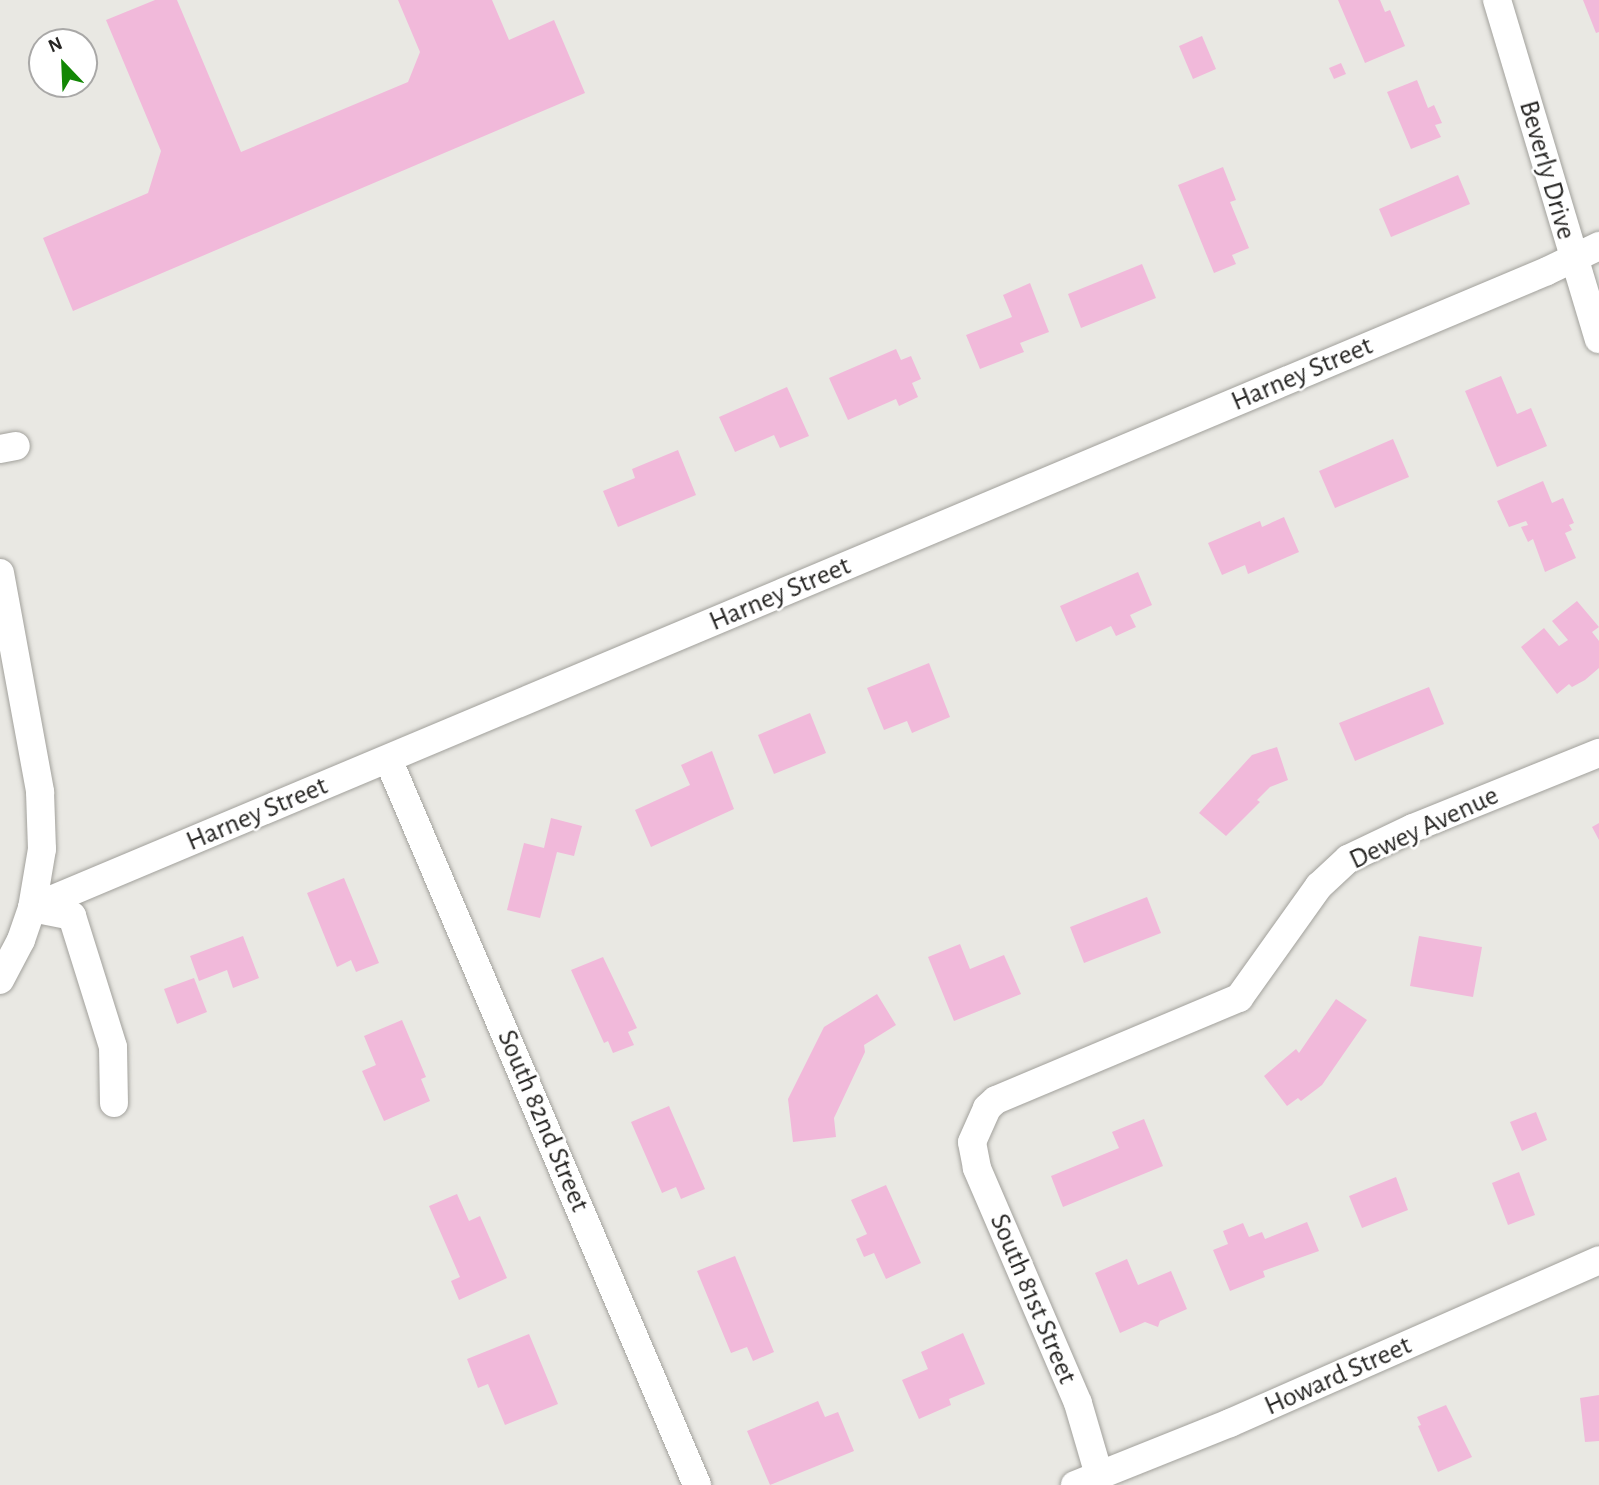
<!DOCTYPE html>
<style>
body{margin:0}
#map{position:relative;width:1599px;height:1485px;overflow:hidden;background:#e9e8e3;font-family:"Alegreya Sans",sans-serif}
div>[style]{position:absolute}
.building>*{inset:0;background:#f1b9da}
.roads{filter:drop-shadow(0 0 2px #a2a19c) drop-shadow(0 0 2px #a2a19c)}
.street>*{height:28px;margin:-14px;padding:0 14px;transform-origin:14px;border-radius:14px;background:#fff}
span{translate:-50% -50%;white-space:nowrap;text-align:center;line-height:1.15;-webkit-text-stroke:5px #fff;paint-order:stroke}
.street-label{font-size:28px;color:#272624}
.north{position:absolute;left:28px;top:28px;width:70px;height:70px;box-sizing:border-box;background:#fff;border:2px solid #a9a8a7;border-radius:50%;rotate:337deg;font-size:19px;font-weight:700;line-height:28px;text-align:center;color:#272624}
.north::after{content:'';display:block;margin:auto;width:24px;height:32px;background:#138705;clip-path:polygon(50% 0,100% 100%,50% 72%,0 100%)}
</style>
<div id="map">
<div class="building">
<div style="clip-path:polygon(155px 0,177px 0,241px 152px,408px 82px,420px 52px,398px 0,492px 0,509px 40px,554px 20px,585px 93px,73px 311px,43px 238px,148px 193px,161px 151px,106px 20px)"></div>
<div style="clip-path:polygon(1338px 0,1380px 0,1385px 12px,1390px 10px,1405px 46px,1365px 63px)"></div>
<div style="clip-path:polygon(1583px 0,1599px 0,1599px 32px,1596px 33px)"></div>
<div style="clip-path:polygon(1202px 36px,1216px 69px,1193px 79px,1179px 46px)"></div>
<div style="clip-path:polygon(1341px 63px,1346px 74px,1334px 79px,1329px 68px)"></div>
<div style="clip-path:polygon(1417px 80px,1428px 108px,1434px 105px,1442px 123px,1435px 125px,1441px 137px,1411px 149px,1387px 92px)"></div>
<div style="clip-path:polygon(1223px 167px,1236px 200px,1230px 202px,1249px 248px,1232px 255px,1236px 264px,1214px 273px,1178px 185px)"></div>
<div style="clip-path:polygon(1458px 175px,1470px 204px,1391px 237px,1379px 209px)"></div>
<div style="clip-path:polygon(1142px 264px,1156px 298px,1081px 328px,1068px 294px)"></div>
<div style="clip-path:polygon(1030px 283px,1049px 332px,1020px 343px,1024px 352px,980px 369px,966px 335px,1012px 317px,1003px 295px)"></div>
<div style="clip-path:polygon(896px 349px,901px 360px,911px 356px,921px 379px,912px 383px,918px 397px,899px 406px,896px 399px,848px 420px,829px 378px)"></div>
<div style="clip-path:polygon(1501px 376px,1517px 414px,1531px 408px,1547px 446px,1497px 467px,1465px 391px)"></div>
<div style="clip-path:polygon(787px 387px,809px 436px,780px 448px,774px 435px,735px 452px,719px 417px)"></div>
<div style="clip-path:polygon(1393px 439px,1409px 477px,1335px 508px,1319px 471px)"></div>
<div style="clip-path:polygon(678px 450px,696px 495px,618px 527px,603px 491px,635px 478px,632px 469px)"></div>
<div style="clip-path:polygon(1543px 481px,1552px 503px,1563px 498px,1574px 523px,1569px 525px,1572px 530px,1565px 533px,1576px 558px,1545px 572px,1533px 539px,1528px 542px,1521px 527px,1528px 525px,1526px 521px,1509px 527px,1497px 501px)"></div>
<div style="clip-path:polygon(1284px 517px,1299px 552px,1248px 574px,1245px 565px,1222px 575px,1208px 543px,1260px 521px,1262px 527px)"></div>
<div style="clip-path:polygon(1138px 572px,1152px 605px,1130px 615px,1136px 627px,1116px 636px,1111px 626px,1076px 642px,1060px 606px)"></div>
<div style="clip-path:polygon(1577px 601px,1599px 627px,1592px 632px,1599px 641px,1599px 668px,1585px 680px,1572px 687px,1569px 684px,1557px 694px,1521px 647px,1544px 628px,1559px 646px,1568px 640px,1552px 621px)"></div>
<div style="clip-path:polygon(929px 663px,950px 717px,912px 733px,907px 721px,884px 730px,867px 688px)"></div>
<div style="clip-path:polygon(1429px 687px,1444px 724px,1355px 761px,1339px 723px)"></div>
<div style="clip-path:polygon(810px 713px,826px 753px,774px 774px,758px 735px)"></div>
<div style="clip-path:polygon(1277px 747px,1288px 780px,1270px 787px,1257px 800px,1260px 802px,1226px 836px,1199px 813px,1252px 755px)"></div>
<div style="clip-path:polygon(712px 751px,734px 809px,651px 847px,635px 810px,690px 785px,681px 765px)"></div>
<div style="clip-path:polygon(551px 818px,582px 826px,574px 856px,557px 852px,540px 918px,507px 910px,524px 843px,544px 848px)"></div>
<div style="clip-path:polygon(1599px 823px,1599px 840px,1592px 827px)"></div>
<div style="clip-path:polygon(344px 878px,379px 963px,356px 972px,351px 960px,337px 967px,307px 893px)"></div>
<div style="clip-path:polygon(1147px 897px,1161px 933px,1084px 963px,1070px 927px)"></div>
<div style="clip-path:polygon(243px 936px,259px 978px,233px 988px,227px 970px,199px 981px,190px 956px)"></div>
<div style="clip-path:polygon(1419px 936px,1482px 947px,1473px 997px,1410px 986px)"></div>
<div style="clip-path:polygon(960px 944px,970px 969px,1004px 955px,1021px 994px,954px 1021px,928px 957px)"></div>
<div style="clip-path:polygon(603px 957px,637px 1028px,628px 1032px,634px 1045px,613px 1053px,608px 1041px,604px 1043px,571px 970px)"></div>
<div style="clip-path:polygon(194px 978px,207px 1012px,177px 1024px,164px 989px)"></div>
<div style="clip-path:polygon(877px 994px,896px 1025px,864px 1045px,865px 1052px,834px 1118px,836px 1137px,793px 1142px,788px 1099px,824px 1027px)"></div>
<div style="clip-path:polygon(1336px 999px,1367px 1020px,1322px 1085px,1301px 1101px,1298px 1098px,1287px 1106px,1264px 1076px,1296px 1049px,1299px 1053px)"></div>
<div style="clip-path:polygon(402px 1020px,426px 1077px,421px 1079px,430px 1101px,384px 1121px,362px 1071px,376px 1065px,364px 1036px)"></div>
<div style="clip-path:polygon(669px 1106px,705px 1189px,681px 1199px,676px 1187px,662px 1193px,631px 1122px)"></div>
<div style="clip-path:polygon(1536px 1112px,1547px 1140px,1522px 1151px,1510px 1122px)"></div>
<div style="clip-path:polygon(1144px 1119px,1163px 1166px,1063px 1207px,1051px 1176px,1119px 1148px,1112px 1132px)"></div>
<div style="clip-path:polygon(1519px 1172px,1535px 1215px,1508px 1225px,1492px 1183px)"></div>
<div style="clip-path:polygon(1396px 1177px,1408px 1210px,1362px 1228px,1349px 1196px)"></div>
<div style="clip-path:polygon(886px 1185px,921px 1263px,886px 1279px,874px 1253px,864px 1257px,856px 1239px,867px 1234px,851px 1200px)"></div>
<div style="clip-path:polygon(457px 1194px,469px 1221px,480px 1216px,507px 1278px,459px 1300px,451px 1281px,460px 1277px,429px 1206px)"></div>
<div style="clip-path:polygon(1307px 1222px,1319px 1251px,1263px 1271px,1265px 1277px,1230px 1291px,1213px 1250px,1228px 1244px,1223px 1231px,1243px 1223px,1249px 1237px,1262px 1232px,1265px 1239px)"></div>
<div style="clip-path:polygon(735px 1256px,774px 1352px,753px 1361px,747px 1347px,731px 1353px,697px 1271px)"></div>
<div style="clip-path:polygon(1127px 1259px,1138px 1285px,1171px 1271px,1187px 1309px,1160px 1321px,1158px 1327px,1145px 1322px,1120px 1333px,1095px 1273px)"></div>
<div style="clip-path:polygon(963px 1333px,985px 1384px,949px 1399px,951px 1405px,919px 1419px,902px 1380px,928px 1369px,921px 1352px)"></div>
<div style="clip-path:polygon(529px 1334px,558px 1404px,505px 1425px,488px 1384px,478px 1388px,467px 1359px)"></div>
<div style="clip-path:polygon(1599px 1395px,1599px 1441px,1585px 1442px,1580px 1398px)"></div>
<div style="clip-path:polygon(818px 1401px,825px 1417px,838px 1412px,854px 1451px,770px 1485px,747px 1431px)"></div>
<div style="clip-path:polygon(1446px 1405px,1472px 1457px,1438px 1472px,1418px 1426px,1421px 1425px,1417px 1417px)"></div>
</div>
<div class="roads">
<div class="street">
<div style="left:1497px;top:0;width:354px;rotate:73.3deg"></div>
<div style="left:0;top:449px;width:16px;rotate:-11deg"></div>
<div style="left:0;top:573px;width:223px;rotate:79.6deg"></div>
<div style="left:40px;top:792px;width:57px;rotate:88deg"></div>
<div style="left:42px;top:849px;width:60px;rotate:99.6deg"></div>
<div style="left:32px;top:908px;width:34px;rotate:109deg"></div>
<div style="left:21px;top:940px;width:45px;rotate:117.7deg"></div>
<div style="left:388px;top:759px;width:789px;rotate:66.94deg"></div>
<div style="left:32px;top:908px;width:1643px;rotate:-22.8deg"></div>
<div style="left:1547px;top:271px;width:58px;rotate:-25.7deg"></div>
<div style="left:32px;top:908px;width:41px;rotate:11.3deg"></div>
<div style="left:72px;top:916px;width:137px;rotate:72.6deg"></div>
<div style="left:113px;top:1047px;width:56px;rotate:89deg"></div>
<div style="left:1099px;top:1475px;width:75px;rotate:-106.3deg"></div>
<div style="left:1078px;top:1403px;width:256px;rotate:-113.3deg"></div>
<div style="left:977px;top:1168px;width:26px;rotate:-101deg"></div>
<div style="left:972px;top:1142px;width:37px;rotate:-66deg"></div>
<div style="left:987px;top:1108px;width:12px;rotate:-42deg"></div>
<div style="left:996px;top:1100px;width:264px;rotate:-22.8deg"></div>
<div style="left:1239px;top:998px;width:138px;rotate:-54.5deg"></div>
<div style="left:1319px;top:886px;width:40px;rotate:-43deg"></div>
<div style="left:1348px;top:859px;width:72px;rotate:-25.5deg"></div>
<div style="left:1413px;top:828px;width:201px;rotate:-22deg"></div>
<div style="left:1075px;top:1485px;width:167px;rotate:-21.8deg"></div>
<div style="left:1230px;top:1423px;width:403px;rotate:-23.8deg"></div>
</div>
</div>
<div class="street-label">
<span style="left:1547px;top:170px;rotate:74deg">Beverly Drive</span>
<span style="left:1302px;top:374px;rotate:-23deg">Harney Street</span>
<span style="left:780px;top:594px;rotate:-23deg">Harney Street</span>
<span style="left:257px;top:814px;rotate:-23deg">Harney Street</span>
<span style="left:1424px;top:828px;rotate:-25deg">Dewey Avenue</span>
<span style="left:543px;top:1121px;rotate:67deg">South 82nd Street</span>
<span style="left:1033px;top:1299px;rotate:67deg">South 81st Street</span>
<span style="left:1338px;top:1376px;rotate:-24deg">Howard Street</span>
</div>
<div class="north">N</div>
</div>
